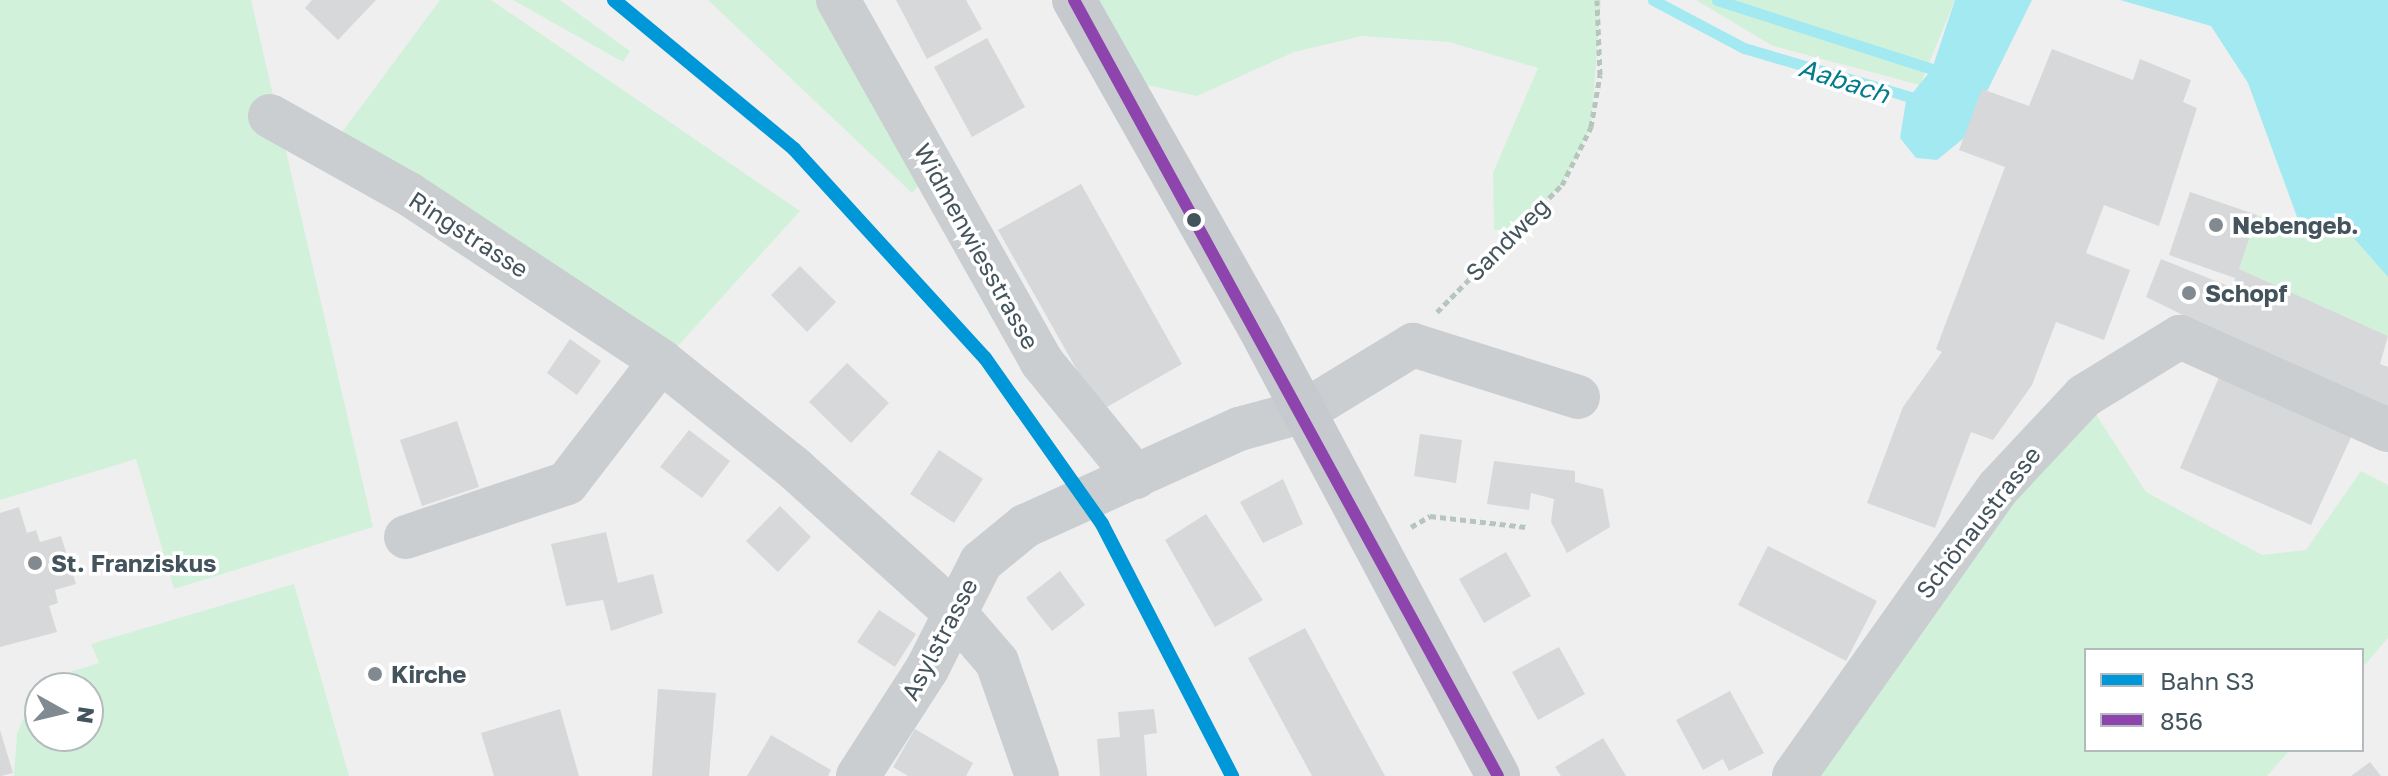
<!DOCTYPE html>
<meta charset="utf-8">
<style>
body{margin:0}
#map{position:relative;width:2388px;height:776px;overflow:hidden;background:#f0efef;font-family:"Golos Text",sans-serif}
div>[style]{position:absolute}
.green>*{inset:0;background:#d1f1da}
.water>*{inset:0;background:#a2e9f2}
.stream>*{height:11px;margin:-5.5px;padding:0 5.5px;transform-origin:5.5px;border-radius:5.5px;background:#a2e9f2}
.building>*{inset:0;background:#d6d8d9}
.path>*{height:5px;margin-top:-2.5px;transform-origin:0;background:repeating-linear-gradient(90deg,#b7c5bf 0 6px,transparent 0 10px)}
.minor>*{height:44px;margin:-22px;padding:0 22px;transform-origin:22px;border-radius:22px;background:#caced0}
.major>*{height:44px;margin:-22px;padding:0 22px;transform-origin:22px;border-radius:22px;background:#c6cace}
.bus-1>*{height:12px;margin:-6px;padding:0 6px;transform-origin:6px;border-radius:6px;background:#8e44ad}
.rail-1>*{height:14px;margin:-7px;padding:0 7px;transform-origin:7px;border-radius:7px;background:#0097d8}
.dots>*{width:22px;height:22px;translate:-50% -50%;box-sizing:border-box;border:4px solid #fff;border-radius:50%}
span{translate:-50% -50%;white-space:nowrap;text-align:center;line-height:1.15;-webkit-text-stroke:7px #fff;paint-order:stroke}
.poi-label{font-size:24px;color:#44545d;font-weight:700}
.left{translate:0 -50%;text-align:left}
.street-label{font-size:24px;color:#44545d}
.water-label{font-size:26px;color:#047c8b;font-style:italic}
.legend{position:absolute;left:2084px;top:648px;width:280px;height:104px;box-sizing:border-box;background:#fff;border:2px solid #b4bbbe;margin:0;padding:10px 14px;list-style:none;font-size:24px;color:#44545d}
.legend li{display:flex;align-items:center;gap:16px;height:40px}
.legend b{width:40px;border:2px solid #b4bbbe}
.north{position:absolute;left:24px;top:672px;width:80px;height:80px;box-sizing:border-box;background:#fff;border:2px solid #b4bbbe;border-radius:50%;rotate:98deg;font-size:22px;font-weight:700;line-height:32px;text-align:center;color:#44545d}
.north::after{content:'';display:block;margin:auto;width:28px;height:36px;background:#808a90;clip-path:polygon(50% 0,100% 100%,50% 72%,0 100%)}
</style>
<div id="map">
<div class="green">
<div style="clip-path:polygon(0 0,251px 0,373px 527px,174px 589px,136px 459px,0 500px)"></div>
<div style="clip-path:polygon(440px 0,491px 0,800px 211px,676px 348px,340px 135px)"></div>
<div style="clip-path:polygon(513px 0,560px 0,630px 51px,623px 62px)"></div>
<div style="clip-path:polygon(708px 0,824px 0,927px 176px,912px 193px)"></div>
<div style="clip-path:polygon(1098px 0,1601px 0,1591px 127px,1562px 185px,1516px 229px,1494px 230px,1493px 173px,1538px 68px,1449px 42px,1362px 36px,1294px 52px,1197px 96px,1142px 84px)"></div>
<div style="clip-path:polygon(1696px 0,1955px 0,1920px 85px,1773px 46px)"></div>
<div style="clip-path:polygon(2257px 215px,2304px 236px,2344px 227px,2388px 277px,2388px 336px,2239px 269px)"></div>
<div style="clip-path:polygon(2084px 396px,2146px 492px,2262px 555px,2306px 550px,2361px 471px,2388px 485px,2388px 638px,2362px 668px,2362px 650px,2086px 650px,2086px 750px,2290px 750px,2267px 776px,1794px 776px)"></div>
<div style="clip-path:polygon(evenodd,294px 584px,349px 776px,14px 776px,17px 733px,41px 681px,99px 663px,91px 644px,294px 584px,40px 688px,88px 688px,88px 736px,40px 736px,40px 688px)"></div>
</div>
<div class="water">
<div style="clip-path:polygon(1955px 0,2032px 0,1964px 138px,1937px 160px,1916px 158px,1900px 138px,1906px 101px,1932px 69px)"></div>
<div style="clip-path:polygon(2120px 0,2388px 0,2388px 277px,2344px 227px,2304px 236px,2248px 83px,2211px 26px)"></div>
</div>
<div class="stream">
<div style="left:1653px;top:0;width:103px;rotate:27.8deg"></div>
<div style="left:1744px;top:48px;width:180px;rotate:16.4deg"></div>
<div style="left:1717px;top:0;width:226px;rotate:17.8deg"></div>
</div>
<div class="building">
<div style="clip-path:polygon(312px 0,376px 0,338px 40px,305px 8px)"></div>
<div style="clip-path:polygon(896px 0,966px 0,982px 29px,927px 59px)"></div>
<div style="clip-path:polygon(987px 38px,1025px 107px,972px 137px,934px 67px)"></div>
<div style="clip-path:polygon(2052px 49px,2133px 80px,2140px 59px,2191px 80px,2183px 102px,2197px 108px,2159px 226px,2104px 205px,2086px 253px,2130px 270px,2104px 340px,2056px 322px,2032px 385px,1993px 440px,1971px 432px,1935px 528px,1867px 503px,1903px 407px,1942px 352px,1936px 349px,2005px 167px,1959px 150px,1982px 89px,2029px 106px)"></div>
<div style="clip-path:polygon(1081px 184px,1182px 364px,1100px 411px,998px 230px)"></div>
<div style="clip-path:polygon(2190px 192px,2257px 215px,2239px 269px,2388px 336px,2380px 364px,2388px 367px,2388px 414px,2146px 297px,2161px 259px,2233px 288px,2235px 278px,2169px 255px)"></div>
<div style="clip-path:polygon(800px 266px,836px 302px,807px 332px,771px 295px)"></div>
<div style="clip-path:polygon(570px 339px,601px 361px,577px 395px,547px 373px)"></div>
<div style="clip-path:polygon(847px 363px,889px 403px,851px 443px,809px 402px)"></div>
<div style="clip-path:polygon(2223px 368px,2358px 422px,2311px 525px,2180px 468px)"></div>
<div style="clip-path:polygon(457px 421px,479px 487px,422px 506px,400px 440px)"></div>
<div style="clip-path:polygon(689px 430px,730px 461px,702px 498px,660px 467px)"></div>
<div style="clip-path:polygon(1420px 434px,1462px 440px,1456px 483px,1414px 476px)"></div>
<div style="clip-path:polygon(939px 450px,983px 479px,954px 523px,910px 494px)"></div>
<div style="clip-path:polygon(1494px 461px,1575px 471px,1575px 482px,1603px 489px,1610px 527px,1567px 553px,1551px 522px,1554px 499px,1531px 493px,1529px 510px,1487px 504px)"></div>
<div style="clip-path:polygon(1283px 479px,1303px 524px,1263px 543px,1240px 502px)"></div>
<div style="clip-path:polygon(780px 506px,811px 537px,778px 572px,746px 541px)"></div>
<div style="clip-path:polygon(19px 507px,27px 533px,36px 530px,40px 542px,61px 536px,76px 584px,55px 590px,58px 603px,49px 606px,57px 632px,0 647px,0 513px)"></div>
<div style="clip-path:polygon(1206px 514px,1263px 600px,1215px 627px,1165px 540px)"></div>
<div style="clip-path:polygon(606px 532px,618px 583px,653px 574px,663px 613px,611px 631px,603px 600px,566px 606px,551px 544px)"></div>
<div style="clip-path:polygon(1768px 546px,1877px 601px,1846px 661px,1738px 605px)"></div>
<div style="clip-path:polygon(1506px 552px,1531px 596px,1484px 623px,1459px 579px)"></div>
<div style="clip-path:polygon(1060px 571px,1085px 605px,1052px 631px,1026px 598px)"></div>
<div style="clip-path:polygon(879px 610px,916px 634px,895px 667px,857px 642px)"></div>
<div style="clip-path:polygon(1305px 628px,1349px 710px,1385px 776px,1312px 776px,1293px 741px,1248px 658px)"></div>
<div style="clip-path:polygon(1559px 647px,1585px 694px,1538px 720px,1512px 672px)"></div>
<div style="clip-path:polygon(658px 689px,716px 693px,709px 776px,652px 776px)"></div>
<div style="clip-path:polygon(1730px 691px,1764px 753px,1729px 771px,1723px 759px,1703px 770px,1676px 720px)"></div>
<div style="clip-path:polygon(560px 709px,579px 776px,494px 776px,481px 733px)"></div>
<div style="clip-path:polygon(1154px 709px,1157px 733px,1144px 735px,1147px 776px,1100px 776px,1097px 739px,1120px 737px,1118px 712px)"></div>
<div style="clip-path:polygon(915px 729px,973px 763px,966px 776px,908px 776px,893px 767px)"></div>
<div style="clip-path:polygon(0 730px,13px 773px,1px 776px,0 776px)"></div>
<div style="clip-path:polygon(771px 735px,831px 770px,828px 776px,747px 776px)"></div>
<div style="clip-path:polygon(1603px 738px,1626px 776px,1561px 776px,1555px 767px)"></div>
<div style="clip-path:polygon(2370px 762px,2381px 776px,2351px 776px)"></div>
</div>
<div class="path">
<div style="left:1437px;top:312px;width:178px;rotate:-45.5deg"></div>
<div style="left:1562px;top:185px;width:65px;rotate:-63.4deg"></div>
<div style="left:1591px;top:127px;width:53px;rotate:-80.2deg"></div>
<div style="left:1600px;top:75px;width:75px;rotate:-92.3deg"></div>
<div style="left:1411px;top:527px;width:22px;rotate:-30deg"></div>
<div style="left:1430px;top:516px;width:97px;rotate:6.5deg"></div>
</div>
<div class="minor">
<div style="left:838px;top:0;width:414px;rotate:60.6deg"></div>
<div style="left:1041px;top:361px;width:150px;rotate:50.7deg"></div>
<div style="left:270px;top:116px;width:159px;rotate:29.3deg"></div>
<div style="left:409px;top:194px;width:302px;rotate:33.5deg"></div>
<div style="left:661px;top:361px;width:171px;rotate:38.8deg"></div>
<div style="left:794px;top:468px;width:214px;rotate:42deg"></div>
<div style="left:953px;top:611px;width:67px;rotate:49.2deg"></div>
<div style="left:997px;top:662px;width:121px;rotate:70.7deg"></div>
<div style="left:406px;top:537px;width:170px;rotate:-18.5deg"></div>
<div style="left:567px;top:483px;width:154px;rotate:-52.4deg"></div>
<div style="left:858px;top:776px;width:127px;rotate:-57.2deg"></div>
<div style="left:927px;top:669px;width:120px;rotate:-63.2deg"></div>
<div style="left:981px;top:562px;width:57px;rotate:-39.3deg"></div>
<div style="left:1025px;top:526px;width:235px;rotate:-24.4deg"></div>
<div style="left:1239px;top:429px;width:68px;rotate:-15.3deg"></div>
<div style="left:1305px;top:411px;width:127px;rotate:-31.4deg"></div>
<div style="left:1413px;top:345px;width:173px;rotate:17.5deg"></div>
<div style="left:1794px;top:776px;width:353px;rotate:-54.7deg"></div>
<div style="left:1998px;top:488px;width:126px;rotate:-46.9deg"></div>
<div style="left:2084px;top:396px;width:113px;rotate:-31.6deg"></div>
<div style="left:2180px;top:337px;width:228px;rotate:24.1deg"></div>
</div>
<div class="major">
<div style="left:1074px;top:0;width:376px;rotate:60.5deg"></div>
<div style="left:1259px;top:327px;width:509px;rotate:61.97deg"></div>
</div>
<div class="bus-1">
<div style="left:1074px;top:0;width:884px;rotate:61.35deg"></div>
</div>
<div class="rail-1">
<div style="left:614px;top:0;width:234px;rotate:39.6deg"></div>
<div style="left:794px;top:149px;width:283px;rotate:47.6deg"></div>
<div style="left:985px;top:358px;width:203px;rotate:54.8deg"></div>
<div style="left:1102px;top:524px;width:284px;rotate:62.7deg"></div>
</div>
<div class="dots">
<div style="left:1194px;top:220px;background:#44545d"></div>
<div style="left:2216px;top:225px;background:#808a90"></div>
<div style="left:2189px;top:293px;background:#808a90"></div>
<div style="left:35px;top:563px;background:#808a90"></div>
<div style="left:375px;top:674px;background:#808a90"></div>
</div>
<div class="poi-label">
<span class="left" style="left:2232px;top:225px">Nebengeb.</span>
<span class="left" style="left:2205px;top:293px">Schopf</span>
<span class="left" style="left:51px;top:563px">St. Franziskus</span>
<span class="left" style="left:391px;top:674px">Kirche</span>
</div>
<div class="street-label">
<span style="left:469px;top:234px;rotate:33deg">Ringstrasse</span>
<span style="left:1507px;top:239px;rotate:-45deg">Sandweg</span>
<span style="left:977px;top:246px;rotate:61deg">Widmenwiesstrasse</span>
<span style="left:1978px;top:522px;rotate:-52deg">Schönaustrasse</span>
<span style="left:939px;top:639px;rotate:-62deg">Asylstrasse</span>
</div>
<div class="water-label">
<span style="left:1844px;top:81px;rotate:18deg">Aabach</span>
</div>
<ul class="legend">
<li><b style="height:10px;background:#0097d8"></b>Bahn S3</li>
<li><b style="height:10px;background:#8e44ad"></b>856</li>
</ul>
<div class="north">N</div>
</div>
